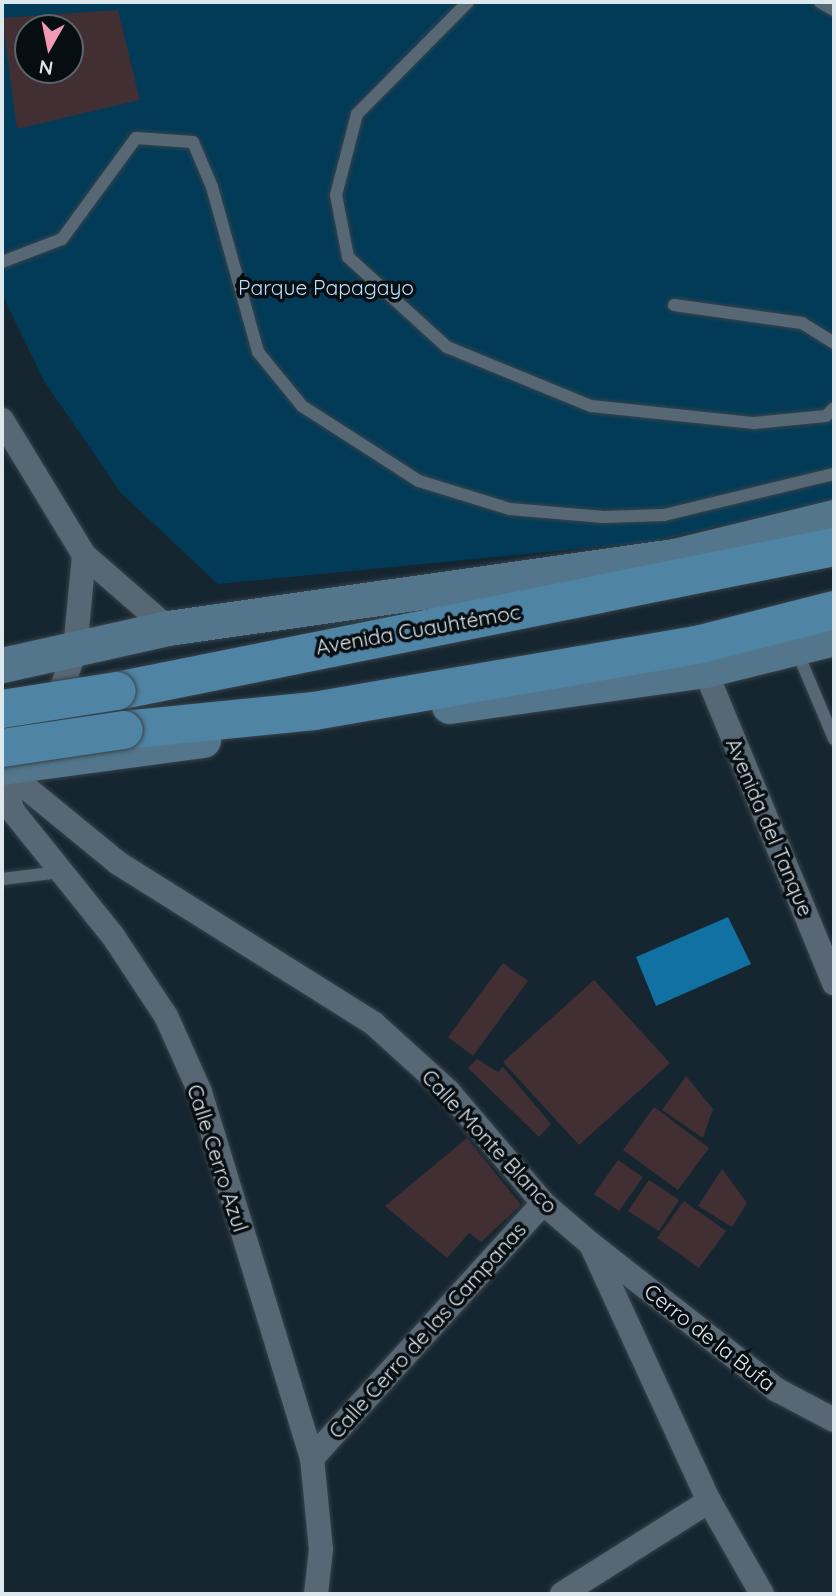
<!DOCTYPE html>
<meta charset="utf-8">
<style>
body{margin:0}
#map{position:relative;width:836px;height:1596px;overflow:hidden;background:#162630;font-family:Quicksand,sans-serif}
div>[style]{position:absolute}
.green>*{inset:0;background:#023b57}
.water>*{inset:0;background:#1071a2}
.building>*{inset:0;background:#412f34}
.roads{filter:drop-shadow(0 0 2px #37434b) drop-shadow(0 0 2px #37434b)}
.lane>*{height:12px;margin:-6px;padding:0 6px;transform-origin:6px;border-radius:6px;background:#576874}
.street>*{height:24px;margin:-12px;padding:0 12px;transform-origin:12px;border-radius:12px;background:#576874}
.secondary>*{height:35px;margin:-17.5px;padding:0 17.5px;transform-origin:17.5px;border-radius:17.5px;background:#53768c}
.primary>*{height:38px;margin:-19px;padding:0 19px;transform-origin:19px;border-radius:19px;background:#4f84a4}
.bridges{filter:drop-shadow(0 0 2px #37434b) drop-shadow(0 0 2px #37434b)}
.primary-bridge>*{height:38px;margin:-19px;padding:0 19px;transform-origin:19px;border-radius:19px;background:#4f84a4}
span{translate:-50% -50%;white-space:nowrap;text-align:center;line-height:1.15;-webkit-text-stroke:7px #070e12;paint-order:stroke}
.park-label{font-size:21px;color:#b7dffb}
.street-label{font-size:21px;color:#dde7ee}
.frame{position:absolute;inset:0;border:4px solid #dde7ee;pointer-events:none}
.north{position:absolute;left:14px;top:14px;width:70px;height:70px;box-sizing:border-box;background:#070e12;border:2px solid #5d656a;border-radius:50%;rotate:189deg;font-size:19px;font-weight:700;line-height:28px;text-align:center;color:#dde7ee}
.north::after{content:'';display:block;margin:auto;width:24px;height:32px;background:#f09ab5;clip-path:polygon(50% 0,100% 100%,50% 72%,0 100%)}
</style>
<div id="map">
<div class="green">
<div style="clip-path:polygon(evenodd,2px 2px,834px 2px,834px 500px,650px 542px,218px 584px,121px 493px,44px 381px,2px 294px,2px 2px,28px 28px,70px 28px,70px 70px,28px 70px,28px 28px)"></div>
</div>
<div class="water">
<div style="clip-path:polygon(728px 917px,751px 964px,656px 1006px,636px 957px)"></div>
</div>
<div class="building">
<div style="clip-path:polygon(evenodd,118px 10px,140px 100px,17px 129px,2px 18px,118px 10px,28px 28px,70px 28px,70px 70px,28px 70px,28px 28px)"></div>
<div style="clip-path:polygon(503px 963px,528px 981px,473px 1056px,448px 1037px)"></div>
<div style="clip-path:polygon(594px 980px,670px 1063px,579px 1145px,503px 1062px)"></div>
<div style="clip-path:polygon(477px 1059px,498px 1072px,503px 1067px,551px 1124px,539px 1137px,468px 1068px)"></div>
<div style="clip-path:polygon(686px 1076px,713px 1109px,703px 1138px,662px 1110px)"></div>
<div style="clip-path:polygon(654px 1107px,709px 1148px,678px 1190px,623px 1150px)"></div>
<div style="clip-path:polygon(467px 1138px,521px 1205px,481px 1242px,469px 1233px,447px 1258px,385px 1206px)"></div>
<div style="clip-path:polygon(618px 1160px,643px 1177px,619px 1211px,594px 1194px)"></div>
<div style="clip-path:polygon(722px 1169px,747px 1203px,732px 1227px,698px 1206px)"></div>
<div style="clip-path:polygon(649px 1180px,679px 1200px,659px 1231px,628px 1211px)"></div>
<div style="clip-path:polygon(684px 1201px,726px 1231px,699px 1268px,657px 1238px)"></div>
</div>
<div class="roads">
<div class="lane">
<div style="left:468px;top:2px;width:158px;rotate:134.7deg"></div>
<div style="left:357px;top:114px;width:84px;rotate:104.5deg"></div>
<div style="left:336px;top:195px;width:63px;rotate:79deg"></div>
<div style="left:348px;top:257px;width:134px;rotate:42.3deg"></div>
<div style="left:447px;top:347px;width:156px;rotate:22.3deg"></div>
<div style="left:591px;top:406px;width:164px;rotate:6deg"></div>
<div style="left:754px;top:423px;width:72px;rotate:-5.6deg"></div>
<div style="left:826px;top:416px;width:11px;rotate:-45deg"></div>
<div style="left:820px;top:2px;width:16px;rotate:30deg"></div>
<div style="left:2px;top:262px;width:64px;rotate:-21deg"></div>
<div style="left:62px;top:239px;width:125px;rotate:-53.8deg"></div>
<div style="left:136px;top:138px;width:57px;rotate:4deg"></div>
<div style="left:193px;top:142px;width:49px;rotate:67.1deg"></div>
<div style="left:212px;top:187px;width:171px;rotate:74.4deg"></div>
<div style="left:258px;top:352px;width:70px;rotate:50.8deg"></div>
<div style="left:302px;top:406px;width:139px;rotate:32.7deg"></div>
<div style="left:419px;top:481px;width:95px;rotate:17.1deg"></div>
<div style="left:510px;top:509px;width:94px;rotate:4.9deg"></div>
<div style="left:604px;top:517px;width:60px;rotate:-1.9deg"></div>
<div style="left:664px;top:515px;width:175px;rotate:-13.6deg"></div>
<div style="left:674px;top:305px;width:129px;rotate:8deg"></div>
<div style="left:802px;top:323px;width:38px;rotate:32deg"></div>
<div style="left:796px;top:649px;width:98px;rotate:67.1deg"></div>
<div style="left:2px;top:879px;width:59px;rotate:-6.8deg"></div>
</div>
<div class="street">
<div style="left:2px;top:420px;width:158px;rotate:58.7deg"></div>
<div style="left:84px;top:555px;width:111px;rotate:41deg"></div>
<div style="left:705px;top:670px;width:339px;rotate:67.6deg"></div>
<div style="left:54px;top:711px;width:65px;rotate:-71deg"></div>
<div style="left:75px;top:650px;width:95px;rotate:-84.6deg"></div>
<div style="left:2px;top:768px;width:150px;rotate:39.3deg"></div>
<div style="left:118px;top:863px;width:301px;rotate:32.1deg"></div>
<div style="left:373px;top:1023px;width:101px;rotate:42.2deg"></div>
<div style="left:448px;top:1091px;width:147px;rotate:49.7deg"></div>
<div style="left:543px;top:1203px;width:65px;rotate:40.6deg"></div>
<div style="left:592px;top:1245px;width:235px;rotate:38.1deg"></div>
<div style="left:777px;top:1390px;width:64px;rotate:27.8deg"></div>
<div style="left:2px;top:768px;width:43px;rotate:76.6deg"></div>
<div style="left:12px;top:810px;width:161px;rotate:51.3deg"></div>
<div style="left:113px;top:936px;width:96px;rotate:56.5deg"></div>
<div style="left:166px;top:1016px;width:83px;rotate:65.9deg"></div>
<div style="left:200px;top:1092px;width:383px;rotate:73deg"></div>
<div style="left:312px;top:1458px;width:91px;rotate:84.4deg"></div>
<div style="left:321px;top:1549px;width:45px;rotate:96.3deg"></div>
<div style="left:593px;top:1249px;width:277px;rotate:65.3deg"></div>
<div style="left:709px;top:1501px;width:107px;rotate:60.3deg"></div>
<div style="left:312px;top:1458px;width:344px;rotate:-47.8deg"></div>
<div style="left:562px;top:1594px;width:174px;rotate:-32.3deg"></div>
</div>
<div class="secondary">
<div style="left:2px;top:665px;width:170px;rotate:-12.6deg"></div>
<div style="left:168px;top:628px;width:511px;rotate:-8.1deg"></div>
<div style="left:674px;top:556px;width:165px;rotate:-13.7deg"></div>
<div style="left:449px;top:706px;width:259px;rotate:-8deg"></div>
<div style="left:705px;top:670px;width:133px;rotate:-13.9deg"></div>
<div style="left:2px;top:767px;width:203px;rotate:-7.7deg"></div>
</div>
<div class="primary">
<div style="left:117px;top:691px;width:731px;rotate:-11.36deg"></div>
<div style="left:124px;top:730px;width:191px;rotate:-5.7deg"></div>
<div style="left:314px;top:711px;width:389px;rotate:-9.8deg"></div>
<div style="left:697px;top:645px;width:141px;rotate:-14.3deg"></div>
</div>
</div>
<div class="bridges">
<div class="primary-bridge">
<div style="left:2px;top:709px;width:116px;rotate:-8.9deg"></div>
<div style="left:2px;top:748px;width:123px;rotate:-8.4deg"></div>
</div>
</div>
<div class="park-label">
<span style="left:326px;top:287px">Parque Papagayo</span>
</div>
<div class="street-label">
<span style="left:418px;top:629px;rotate:-10deg">Avenida Cuauhtémoc</span>
<span style="left:770px;top:827px;rotate:67deg">Avenida del Tanque</span>
<span style="left:490px;top:1141px;rotate:47deg">Calle Monte Blanco</span>
<span style="left:218px;top:1158px;rotate:72deg">Calle Cerro Azul</span>
<span style="left:427px;top:1330px;rotate:-48deg">Calle Cerro de las Campanas</span>
<span style="left:710px;top:1337px;rotate:38deg">Cerro de la Bufa</span>
</div>
<div class="frame"></div>
<div class="north">N</div>
</div>
